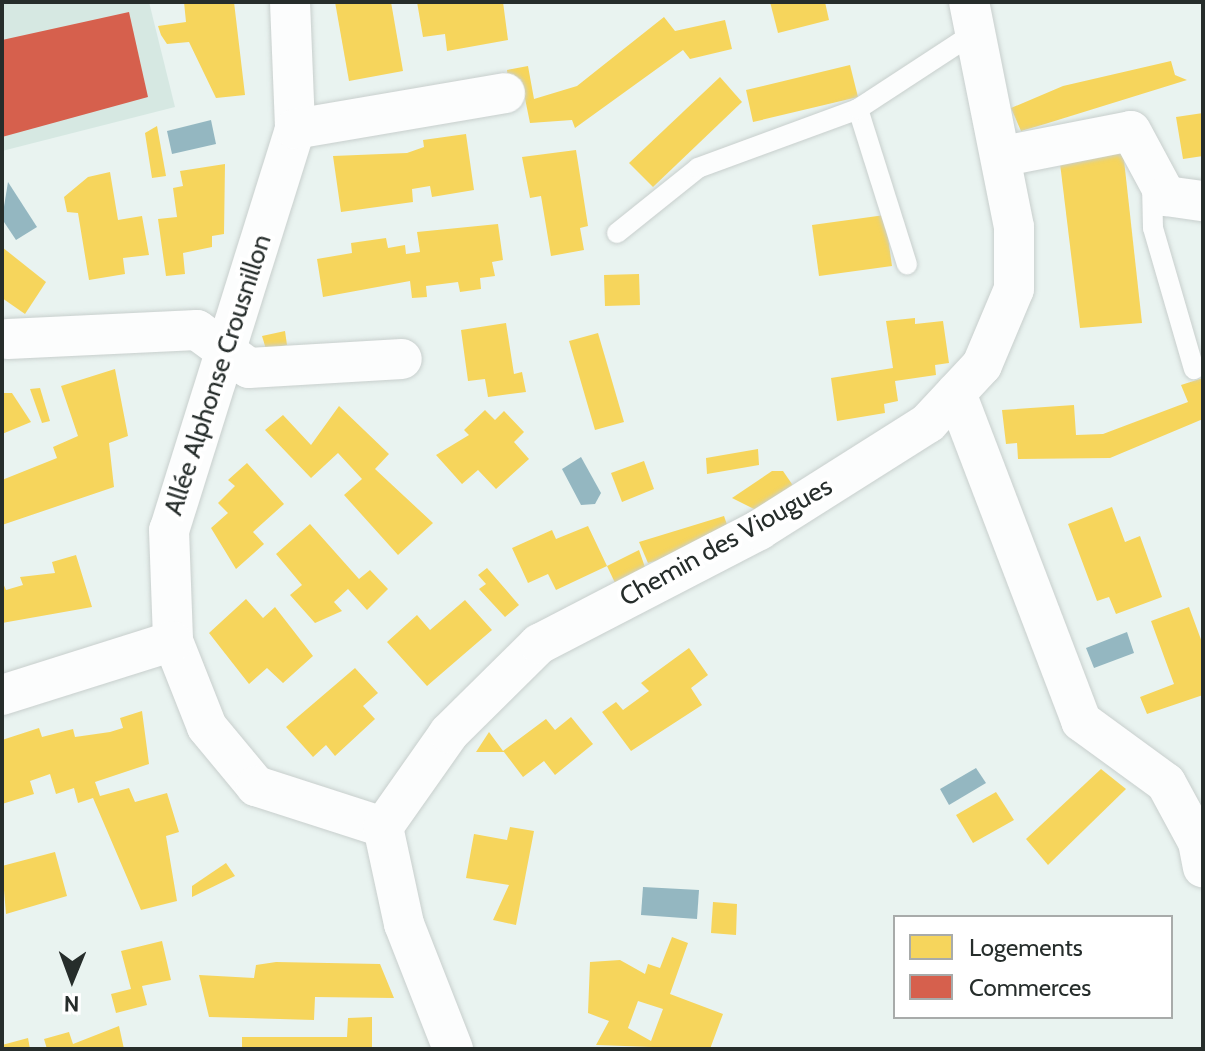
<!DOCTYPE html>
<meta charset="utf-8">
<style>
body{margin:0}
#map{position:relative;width:1205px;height:1051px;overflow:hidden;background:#e9f3f0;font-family:Cabin,sans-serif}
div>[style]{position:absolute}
.built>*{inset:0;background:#d6e8e2}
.water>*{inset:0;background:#94b7c1}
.homes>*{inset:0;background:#f6d55c}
.shops>*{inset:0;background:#d6604d}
.roads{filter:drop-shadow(0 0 2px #c8cfcd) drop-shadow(0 0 2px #c8cfcd)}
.lane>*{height:20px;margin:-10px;padding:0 10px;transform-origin:10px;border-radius:10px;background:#fcfdfd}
.street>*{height:40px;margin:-20px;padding:0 20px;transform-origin:20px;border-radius:20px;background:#fcfdfd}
span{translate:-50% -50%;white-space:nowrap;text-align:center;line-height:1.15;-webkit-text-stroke:8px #fff;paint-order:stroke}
.street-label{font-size:26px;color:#262d2b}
.frame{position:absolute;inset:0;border:4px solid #262d2b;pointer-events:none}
.legend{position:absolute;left:893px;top:915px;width:280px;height:104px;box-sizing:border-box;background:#fff;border:2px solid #a8abaa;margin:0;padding:10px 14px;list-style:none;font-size:24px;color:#262d2b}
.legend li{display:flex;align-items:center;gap:16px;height:40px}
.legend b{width:40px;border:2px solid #a8abaa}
.north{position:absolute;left:32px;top:939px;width:80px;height:80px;-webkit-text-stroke:6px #fff;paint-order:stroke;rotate:181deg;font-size:22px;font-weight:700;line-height:32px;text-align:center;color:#262d2b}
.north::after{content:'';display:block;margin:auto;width:28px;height:36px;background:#262d2b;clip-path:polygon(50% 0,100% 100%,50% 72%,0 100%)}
</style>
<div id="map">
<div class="built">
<div style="clip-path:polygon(2px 2px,149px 2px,175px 107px,2px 151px)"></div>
</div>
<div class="water">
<div style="clip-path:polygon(211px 120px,216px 144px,172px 154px,167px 131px)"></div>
<div style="clip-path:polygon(8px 182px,37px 227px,16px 240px,2px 219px)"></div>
<div style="clip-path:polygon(581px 457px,601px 493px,595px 504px,581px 505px,562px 469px)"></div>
<div style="clip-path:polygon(1127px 632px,1134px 653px,1094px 668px,1086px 648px)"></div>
<div style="clip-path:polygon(976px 768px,986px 783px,949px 805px,940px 789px)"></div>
<div style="clip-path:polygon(643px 887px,699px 890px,697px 919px,641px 915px)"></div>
</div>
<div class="homes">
<div style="clip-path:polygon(184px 2px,234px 2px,245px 95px,216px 98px,189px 42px,167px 44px,161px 35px,158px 26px,186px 22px)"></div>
<div style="clip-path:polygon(335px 2px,391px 2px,403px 71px,349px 81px)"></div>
<div style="clip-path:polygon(417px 2px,503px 2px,508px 40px,447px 51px,445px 34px,423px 37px)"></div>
<div style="clip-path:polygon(770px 2px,825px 2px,829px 20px,778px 33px)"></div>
<div style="clip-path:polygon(664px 17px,675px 31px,725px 20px,732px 49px,690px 59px,683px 50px,575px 128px,572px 120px,530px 123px,521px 79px,508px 80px,507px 70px,528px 66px,534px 99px,577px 86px)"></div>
<div style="clip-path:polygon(1171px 61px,1175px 75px,1187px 80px,1045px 124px,1021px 131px,1011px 108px,1063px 86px)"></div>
<div style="clip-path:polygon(850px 65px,858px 97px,753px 122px,746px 90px)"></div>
<div style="clip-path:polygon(720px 77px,742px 102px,653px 187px,629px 163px)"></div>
<div style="clip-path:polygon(1203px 113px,1203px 156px,1183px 159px,1176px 117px)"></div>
<div style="clip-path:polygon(157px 126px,166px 176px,152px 178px,145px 133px)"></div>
<div style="clip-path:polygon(466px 134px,474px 190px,432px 197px,430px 186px,412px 189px,413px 202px,341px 212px,333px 156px,407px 153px,424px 147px,423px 140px)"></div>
<div style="clip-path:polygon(576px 150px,588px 226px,580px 228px,584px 250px,551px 256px,541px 196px,530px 198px,522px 157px)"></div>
<div style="clip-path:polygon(1123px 151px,1142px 323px,1080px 328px,1059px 155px)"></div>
<div style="clip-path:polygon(225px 164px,224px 234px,212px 236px,212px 247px,183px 253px,185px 274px,166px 276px,158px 219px,177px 217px,173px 188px,183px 186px,180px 171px)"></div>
<div style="clip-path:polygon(110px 172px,118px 220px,142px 216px,149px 255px,123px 258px,125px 274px,89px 280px,78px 213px,67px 212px,64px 197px,88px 177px)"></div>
<div style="clip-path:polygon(885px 215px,892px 266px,819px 276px,812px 225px)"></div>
<div style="clip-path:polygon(498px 224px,503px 260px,492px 262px,495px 276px,480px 278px,481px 289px,460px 292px,458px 282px,426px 286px,427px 297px,412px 298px,410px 281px,323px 297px,317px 259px,352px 253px,351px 243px,386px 238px,388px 248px,405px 245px,406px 254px,420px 252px,417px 232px)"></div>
<div style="clip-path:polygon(2px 247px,46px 282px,25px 314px,2px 298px)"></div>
<div style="clip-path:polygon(639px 274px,640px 305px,605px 306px,604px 275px)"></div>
<div style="clip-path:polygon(915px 318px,915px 324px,943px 321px,949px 363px,935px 365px,936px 375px,895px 381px,898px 401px,884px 404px,885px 413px,837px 421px,831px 378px,893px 368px,886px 321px)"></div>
<div style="clip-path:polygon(506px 323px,514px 374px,522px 372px,526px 392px,488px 397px,485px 379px,468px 381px,461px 330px)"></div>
<div style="clip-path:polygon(285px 331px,287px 345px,266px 349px,262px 336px)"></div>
<div style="clip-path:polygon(598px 333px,624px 422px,595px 430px,569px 341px)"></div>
<div style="clip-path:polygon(115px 369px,128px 436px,109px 443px,114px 487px,2px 525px,2px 480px,57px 458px,53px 447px,78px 436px,61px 386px)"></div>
<div style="clip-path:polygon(1203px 378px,1203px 419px,1110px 458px,1018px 459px,1017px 443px,1006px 444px,1002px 410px,1074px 405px,1076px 435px,1103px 434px,1188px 402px,1181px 385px)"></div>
<div style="clip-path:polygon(40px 388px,50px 421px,42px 423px,30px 389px)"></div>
<div style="clip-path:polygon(2px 393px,12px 393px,31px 422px,2px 434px)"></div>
<div style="clip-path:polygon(339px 406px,389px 454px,375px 469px,433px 523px,398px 555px,344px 495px,362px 479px,338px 453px,311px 478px,265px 430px,283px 415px,311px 445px)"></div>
<div style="clip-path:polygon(485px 410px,495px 420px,504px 411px,524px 432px,514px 442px,529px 459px,496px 489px,478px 470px,462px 484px,436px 455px,469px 435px,464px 430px)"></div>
<div style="clip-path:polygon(758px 449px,759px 465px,707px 474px,706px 458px)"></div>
<div style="clip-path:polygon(644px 461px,654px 489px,622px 502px,611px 473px)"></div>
<div style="clip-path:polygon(247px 463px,284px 504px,253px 532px,264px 544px,236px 569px,211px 528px,228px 513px,218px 503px,235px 486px,228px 480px)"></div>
<div style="clip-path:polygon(772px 471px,783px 471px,794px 487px,756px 510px,732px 498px)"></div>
<div style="clip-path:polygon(1112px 507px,1125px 542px,1140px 536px,1162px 597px,1116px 614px,1109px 597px,1097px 601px,1068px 524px)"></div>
<div style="clip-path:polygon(724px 516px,732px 539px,648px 563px,639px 542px)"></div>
<div style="clip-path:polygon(310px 524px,359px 579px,370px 570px,388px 589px,367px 610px,348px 589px,334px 602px,342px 611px,315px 623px,290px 595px,302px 585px,276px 554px)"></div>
<div style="clip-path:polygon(588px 526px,607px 566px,556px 590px,548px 574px,528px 583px,512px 548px,552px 530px,556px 539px)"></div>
<div style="clip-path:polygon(639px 550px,647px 573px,617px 587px,607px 566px)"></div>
<div style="clip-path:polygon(76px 555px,92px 607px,2px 623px,2px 581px,6px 590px,23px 585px,20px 577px,55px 573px,52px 562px)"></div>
<div style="clip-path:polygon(487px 568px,519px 605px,505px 617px,479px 589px,486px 584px,478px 575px)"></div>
<div style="clip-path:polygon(246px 599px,263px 618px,275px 607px,313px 656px,283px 683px,267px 668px,249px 684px,209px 633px)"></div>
<div style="clip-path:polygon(465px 600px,492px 630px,427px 686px,387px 642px,417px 615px,430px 630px)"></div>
<div style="clip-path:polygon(1189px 607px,1203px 645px,1203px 695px,1147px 714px,1140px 697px,1174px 684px,1151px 621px)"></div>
<div style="clip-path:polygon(689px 648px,708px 675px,691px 688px,702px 705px,631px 751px,602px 712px,616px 702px,623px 710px,649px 691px,641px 683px)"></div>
<div style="clip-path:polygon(355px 668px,378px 693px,363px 706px,375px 719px,335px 756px,326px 745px,313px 757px,286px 727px)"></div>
<div style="clip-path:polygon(142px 711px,149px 764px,95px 782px,100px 796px,129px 788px,135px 802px,167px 793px,179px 832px,166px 836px,177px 901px,141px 910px,93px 798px,78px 803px,74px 788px,56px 794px,50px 774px,30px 781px,34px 794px,2px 804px,2px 740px,39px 728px,42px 737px,73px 729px,75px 737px,110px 732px,123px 728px,120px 718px)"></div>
<div style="clip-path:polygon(571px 717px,593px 744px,555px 775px,544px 761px,523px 777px,504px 752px,476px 752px,489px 732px,503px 751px,546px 719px,555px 730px)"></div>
<div style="clip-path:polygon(1101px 769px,1126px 789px,1048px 865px,1026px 839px)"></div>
<div style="clip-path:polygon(996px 792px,1014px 820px,973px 843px,956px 815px)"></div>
<div style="clip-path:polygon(510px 827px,534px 831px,516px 925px,493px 920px,509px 885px,466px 878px,474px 834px,507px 840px)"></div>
<div style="clip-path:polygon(55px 852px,67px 896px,6px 914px,2px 866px)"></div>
<div style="clip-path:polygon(226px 863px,235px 876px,192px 897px,192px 886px)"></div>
<div style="clip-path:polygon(713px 902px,737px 904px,736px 935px,711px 933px)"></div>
<div style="clip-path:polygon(evenodd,672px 937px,688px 943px,670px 994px,723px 1014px,710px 1049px,596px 1045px,609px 1021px,588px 1013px,590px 962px,620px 960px,645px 974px,648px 964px,660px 968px,672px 937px,638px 1001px,663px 1009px,651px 1041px,628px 1028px,638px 1001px)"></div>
<div style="clip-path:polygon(162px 941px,171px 980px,142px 986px,147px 1005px,116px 1013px,111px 994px,131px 989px,121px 951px)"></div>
<div style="clip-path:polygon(276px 962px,380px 964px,394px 998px,315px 997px,314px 1020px,209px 1017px,199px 975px,254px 978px,256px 965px)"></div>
<div style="clip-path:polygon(372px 1017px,372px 1049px,242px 1049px,242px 1037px,347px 1037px,348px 1018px)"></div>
<div style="clip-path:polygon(119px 1026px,124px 1049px,47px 1049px,44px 1039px,69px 1032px,73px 1044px)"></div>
<div style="clip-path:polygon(28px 1038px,30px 1049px,2px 1049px,2px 1045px)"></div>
</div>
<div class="shops">
<div style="clip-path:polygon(129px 12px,148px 97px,2px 137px,2px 40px)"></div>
</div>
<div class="roads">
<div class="lane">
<div style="left:858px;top:109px;width:163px;rotate:72.5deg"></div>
<div style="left:1152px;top:184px;width:44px;rotate:88.7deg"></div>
<div style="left:1153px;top:228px;width:147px;rotate:73.8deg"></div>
<div style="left:617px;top:233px;width:104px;rotate:-38.7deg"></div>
<div style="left:698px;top:168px;width:171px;rotate:-20.2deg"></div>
<div style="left:858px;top:109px;width:139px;rotate:-33.2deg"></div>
</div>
<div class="street">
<div style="left:290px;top:2px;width:127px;rotate:87.7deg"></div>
<div style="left:295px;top:129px;width:420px;rotate:107.4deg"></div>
<div style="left:169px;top:530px;width:111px;rotate:87.9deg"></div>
<div style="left:173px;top:641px;width:92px;rotate:68.4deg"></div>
<div style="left:207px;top:727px;width:77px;rotate:50.3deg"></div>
<div style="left:256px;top:786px;width:133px;rotate:17.9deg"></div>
<div style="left:295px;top:129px;width:213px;rotate:-9.7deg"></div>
<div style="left:1004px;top:156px;width:129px;rotate:-11.1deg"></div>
<div style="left:1131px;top:131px;width:74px;rotate:61.7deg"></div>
<div style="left:1166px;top:196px;width:37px;rotate:8deg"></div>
<div style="left:8px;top:339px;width:189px;rotate:-2.7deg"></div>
<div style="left:197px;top:330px;width:64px;rotate:36.2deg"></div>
<div style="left:249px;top:368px;width:153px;rotate:-3.4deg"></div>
<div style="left:956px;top:393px;width:351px;rotate:69.1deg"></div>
<div style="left:1081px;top:721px;width:105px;rotate:36.1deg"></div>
<div style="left:1166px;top:783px;width:67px;rotate:61.5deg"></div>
<div style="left:1198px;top:842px;width:26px;rotate:79deg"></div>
<div style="left:2px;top:695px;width:179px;rotate:-17.5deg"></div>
<div style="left:453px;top:1049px;width:134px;rotate:-111.4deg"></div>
<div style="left:404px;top:924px;width:99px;rotate:-102.2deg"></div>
<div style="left:383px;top:827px;width:115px;rotate:-54.9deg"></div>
<div style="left:449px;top:733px;width:127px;rotate:-44.7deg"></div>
<div style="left:539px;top:644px;width:248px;rotate:-27.4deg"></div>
<div style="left:759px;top:530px;width:200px;rotate:-32.3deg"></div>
<div style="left:928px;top:423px;width:79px;rotate:-47deg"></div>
<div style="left:982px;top:365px;width:82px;rotate:-67.2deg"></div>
<div style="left:1014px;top:289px;width:62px;rotate:-90deg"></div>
<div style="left:1014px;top:227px;width:229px;rotate:-101.3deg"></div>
</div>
</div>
<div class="street-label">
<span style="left:218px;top:375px;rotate:-72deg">Allée Alphonse Crousnillon</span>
<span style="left:726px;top:542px;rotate:-29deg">Chemin des Viougues</span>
</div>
<div class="frame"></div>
<ul class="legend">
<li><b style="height:22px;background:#f6d55c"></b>Logements</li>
<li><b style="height:22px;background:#d6604d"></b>Commerces</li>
</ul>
<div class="north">N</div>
</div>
